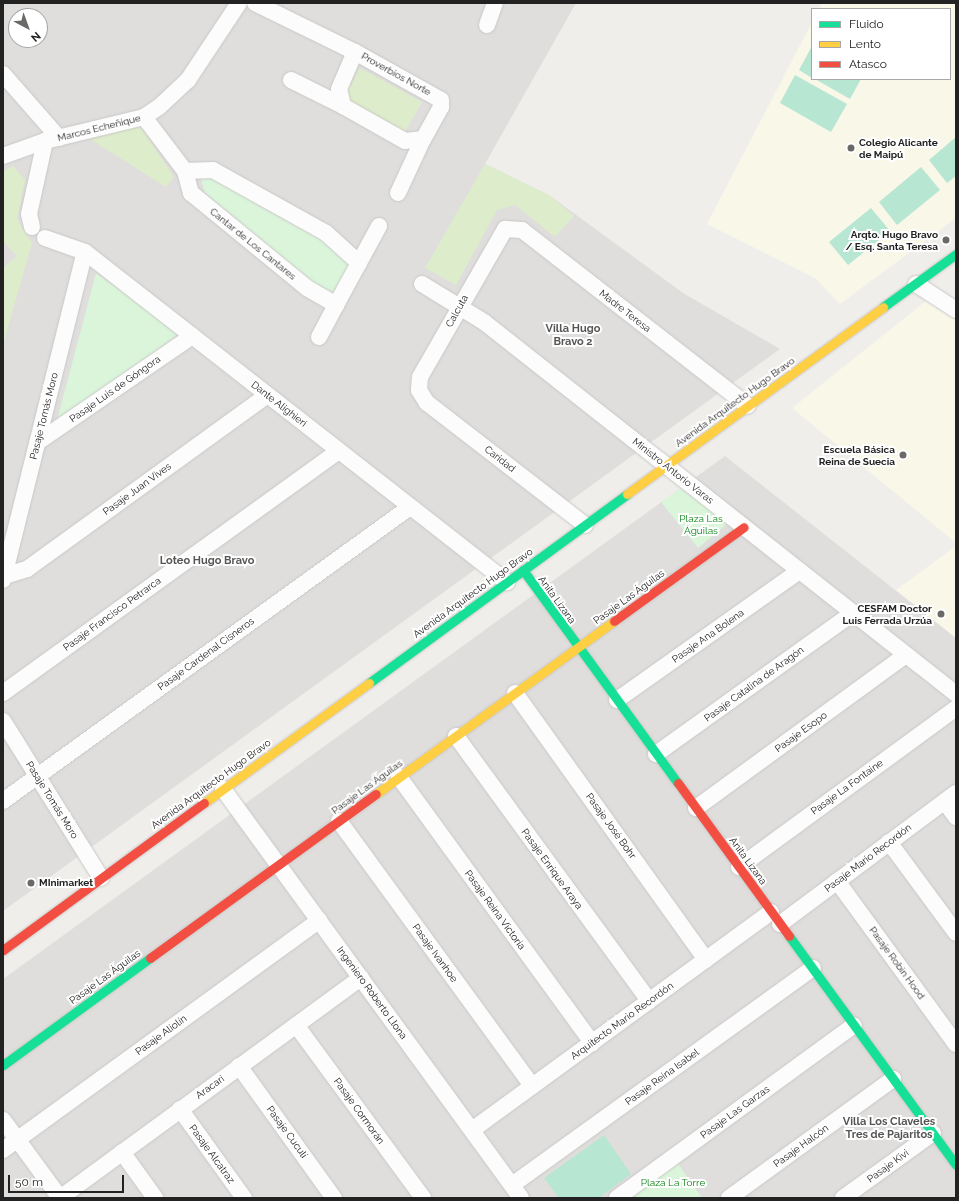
<!DOCTYPE html>
<meta charset="utf-8">
<style>
body{margin:0}
#map{position:relative;width:959px;height:1201px;overflow:hidden;background:#f0eeeb;font-family:Raleway,sans-serif}
div>[style]{position:absolute}
.residential>*{inset:0;background:#dfdedc}
.education>*{inset:0;background:#f8f7e8}
.grass>*{inset:0;background:#ddeccb}
.park>*{inset:0;background:#daf5da}
.pitch>*{inset:0;background:#b7e6d2}
.roads{filter:drop-shadow(0 0 1px #c9c8c7) drop-shadow(0 0 1px #c9c8c7)}
.street>*{height:16px;margin:-8px;padding:0 8px;transform-origin:8px;border-radius:8px;background:#fdfcfc}
.fast>*{height:9px;margin:-4.5px;padding:0 4.5px;transform-origin:4.5px;border-radius:4.5px;background:#16e098}
.slow>*{height:9px;margin:-4.5px;padding:0 4.5px;transform-origin:4.5px;border-radius:4.5px;background:#ffcf43}
.jam>*{height:9px;margin:-4.5px;padding:0 4.5px;transform-origin:4.5px;border-radius:4.5px;background:#f24e42}
.dots>*{width:11px;height:11px;translate:-50% -50%;box-sizing:border-box;border:2px solid #fff;border-radius:50%}
span{translate:-50% -50%;white-space:nowrap;text-align:center;line-height:1.15;-webkit-text-stroke:4px #fff;paint-order:stroke}
.street-label{font-size:10px;color:#222}
.poi-label{font-size:10px;color:#222;font-weight:700}
.left{translate:0 -50%;text-align:left}
.right{translate:-100% -50%;text-align:right}
.park-label{font-size:10px;color:#0c8416}
.neighbourhood-label{font-size:11px;color:#555;font-weight:700}
.frame{position:absolute;inset:0;border:4px solid #222;pointer-events:none}
.legend{position:absolute;left:811px;top:8px;width:140px;height:72px;box-sizing:border-box;background:#fff;border:1px solid #a7a7a7;margin:0;padding:5px 7px;list-style:none;font-size:12px;color:#222}
.legend li{display:flex;align-items:center;gap:8px;height:20px}
.legend b{width:20px;border:1px solid #a7a7a7}
.north{position:absolute;left:8px;top:8px;width:40px;height:40px;box-sizing:border-box;background:#fff;border:1px solid #a7a7a7;border-radius:50%;rotate:139deg;font-size:11px;font-weight:700;line-height:16px;text-align:center;color:#222}
.north::after{content:'';display:block;margin:auto;width:14px;height:18px;background:#6a6968;clip-path:polygon(50% 0,100% 100%,50% 72%,0 100%)}
.scale{position:absolute;left:8px;top:1175px;width:116px;height:18px;box-sizing:border-box;border:2px solid #222;border-top:0;padding-left:5px;font-size:12px;line-height:14px;white-space:nowrap;color:#222;-webkit-text-stroke:3px #fff;paint-order:stroke}
</style>
<div id="map">
<div class="residential">
<div style="clip-path:polygon(evenodd,3px 3px,576px 3px,485px 164px,549px 195px,683px 293px,780px 349px,3px 911px,3px 3px,16px 16px,40px 16px,40px 40px,16px 40px,16px 16px)"></div>
<div style="clip-path:polygon(725px 456px,956px 638px,956px 1198px,3px 1198px,3px 979px)"></div>
</div>
<div class="education">
<div style="clip-path:polygon(822px 3px,956px 3px,956px 218px,840px 304px,815px 278px,707px 224px,812px 22px,812px 79px,950px 79px,950px 9px,819px 9px)"></div>
<div style="clip-path:polygon(926px 301px,956px 320px,956px 543px,792px 408px)"></div>
<div style="clip-path:polygon(956px 546px,956px 638px,896px 590px)"></div>
</div>
<div class="grass">
<div style="clip-path:polygon(360px 68px,422px 102px,405px 132px,343px 99px)"></div>
<div style="clip-path:polygon(139px 125px,174px 177px,166px 187px,90px 139px)"></div>
<div style="clip-path:polygon(485px 164px,549px 195px,574px 216px,555px 237px,515px 205px,497px 210px,456px 285px,425px 268px)"></div>
<div style="clip-path:polygon(13px 166px,25px 180px,17px 219px,32px 243px,3px 345px,3px 268px,17px 256px,3px 241px,3px 172px)"></div>
</div>
<div class="park">
<div style="clip-path:polygon(213px 176px,321px 237px,350px 263px,334px 293px,312px 283px,205px 193px,201px 179px)"></div>
<div style="clip-path:polygon(96px 273px,180px 333px,56px 424px)"></div>
<div style="clip-path:polygon(681px 488px,728px 523px,698px 548px,661px 502px)"></div>
<div style="clip-path:polygon(676px 1161px,702px 1198px,624px 1198px)"></div>
</div>
<div class="pitch">
<div style="clip-path:polygon(812px 46px,812px 78px,799px 70px)"></div>
<div style="clip-path:polygon(795px 75px,847px 104px,831px 132px,780px 103px)"></div>
<div style="clip-path:polygon(815px 79px,861px 79px,850px 99px)"></div>
<div style="clip-path:polygon(956px 137px,956px 176px,947px 183px,929px 160px)"></div>
<div style="clip-path:polygon(921px 167px,940px 190px,897px 225px,879px 202px)"></div>
<div style="clip-path:polygon(871px 208px,890px 231px,848px 265px,829px 242px)"></div>
<div style="clip-path:polygon(604px 1135px,631px 1174px,599px 1198px,559px 1198px,544px 1178px)"></div>
</div>
<div class="roads">
<div class="street">
<div style="left:255px;top:3px;width:111px;rotate:26.1deg"></div>
<div style="left:355px;top:52px;width:98px;rotate:29.2deg"></div>
<div style="left:441px;top:100px;width:7px;rotate:90deg"></div>
<div style="left:441px;top:107px;width:37px;rotate:119deg"></div>
<div style="left:423px;top:139px;width:18px;rotate:174deg"></div>
<div style="left:405px;top:141px;width:71px;rotate:-150.6deg"></div>
<div style="left:343px;top:106px;width:17px;rotate:-103deg"></div>
<div style="left:339px;top:89px;width:40px;rotate:-66.6deg"></div>
<div style="left:487px;top:25px;width:23px;rotate:-70deg"></div>
<div style="left:3px;top:74px;width:85px;rotate:48.8deg"></div>
<div style="left:291px;top:80px;width:58px;rotate:26.6deg"></div>
<div style="left:144px;top:117px;width:68px;rotate:52.8deg"></div>
<div style="left:3px;top:156px;width:45px;rotate:-19.7deg"></div>
<div style="left:45px;top:141px;width:102px;rotate:-13.6deg"></div>
<div style="left:144px;top:117px;width:18px;rotate:-34deg"></div>
<div style="left:159px;top:107px;width:40px;rotate:-43deg"></div>
<div style="left:188px;top:80px;width:92px;rotate:-56.5deg"></div>
<div style="left:398px;top:193px;width:60px;rotate:-65.2deg"></div>
<div style="left:32px;top:227px;width:13px;rotate:-103deg"></div>
<div style="left:29px;top:214px;width:75px;rotate:-77.6deg"></div>
<div style="left:45px;top:238px;width:42px;rotate:19.3deg"></div>
<div style="left:85px;top:252px;width:536px;rotate:38.03deg"></div>
<div style="left:359px;top:263px;width:45px;rotate:-137.7deg"></div>
<div style="left:326px;top:233px;width:129px;rotate:-150.9deg"></div>
<div style="left:213px;top:170px;width:28px;rotate:178deg"></div>
<div style="left:185px;top:171px;width:23px;rotate:75deg"></div>
<div style="left:191px;top:193px;width:150px;rotate:39.3deg"></div>
<div style="left:307px;top:288px;width:34px;rotate:30deg"></div>
<div style="left:336px;top:305px;width:90px;rotate:-61.4deg"></div>
<div style="left:422px;top:284px;width:73px;rotate:31.5deg"></div>
<div style="left:484px;top:322px;width:601px;rotate:38.24deg"></div>
<div style="left:916px;top:284px;width:48px;rotate:33deg"></div>
<div style="left:319px;top:337px;width:36px;rotate:-62deg"></div>
<div style="left:38px;top:442px;width:187px;rotate:-34.5deg"></div>
<div style="left:585px;top:525px;width:200px;rotate:-142.3deg"></div>
<div style="left:427px;top:403px;width:15px;rotate:-122deg"></div>
<div style="left:419px;top:390px;width:13px;rotate:-86deg"></div>
<div style="left:420px;top:377px;width:171px;rotate:-60.1deg"></div>
<div style="left:505px;top:229px;width:17px;rotate:3deg"></div>
<div style="left:522px;top:230px;width:286px;rotate:37.9deg"></div>
<div style="left:4px;top:576px;width:24px;rotate:-17deg"></div>
<div style="left:27px;top:569px;width:296px;rotate:-35.9deg"></div>
<div style="left:3px;top:580px;width:338px;rotate:-76deg"></div>
<div style="left:3px;top:693px;width:413px;rotate:-35.8deg"></div>
<div style="left:515px;top:693px;width:328px;rotate:54.4deg"></div>
<div style="left:617px;top:700px;width:223px;rotate:-35.3deg"></div>
<div style="left:3px;top:721px;width:185px;rotate:58deg"></div>
<div style="left:456px;top:736px;width:328px;rotate:53.9deg"></div>
<div style="left:656px;top:754px;width:242px;rotate:-35.6deg"></div>
<div style="left:399px;top:777px;width:329px;rotate:54deg"></div>
<div style="left:223px;top:789px;width:506px;rotate:53.92deg"></div>
<div style="left:3px;top:801px;width:502px;rotate:-35.84deg"></div>
<div style="left:945px;top:802px;width:19px;rotate:54deg"></div>
<div style="left:696px;top:808px;width:260px;rotate:-36.1deg"></div>
<div style="left:339px;top:821px;width:328px;rotate:53.9deg"></div>
<div style="left:889px;top:842px;width:113px;rotate:53.6deg"></div>
<div style="left:739px;top:867px;width:269px;rotate:-36.2deg"></div>
<div style="left:837px;top:881px;width:202px;rotate:53.9deg"></div>
<div style="left:780px;top:924px;width:219px;rotate:-36.7deg"></div>
<div style="left:296px;top:1025px;width:215px;rotate:53.7deg"></div>
<div style="left:239px;top:1066px;width:163px;rotate:54.3deg"></div>
<div style="left:180px;top:1109px;width:110px;rotate:54.3deg"></div>
<div style="left:3px;top:1120px;width:97px;rotate:53.8deg"></div>
<div style="left:472px;top:1130px;width:370px;rotate:-36.1deg"></div>
<div style="left:3px;top:1150px;width:391px;rotate:-36deg"></div>
<div style="left:122px;top:1152px;width:57px;rotate:54.3deg"></div>
<div style="left:512px;top:1185px;width:371px;rotate:-35.8deg"></div>
<div style="left:60px;top:1198px;width:373px;rotate:-36.2deg"></div>
<div style="left:617px;top:1198px;width:293px;rotate:-36.1deg"></div>
<div style="left:729px;top:1198px;width:203px;rotate:-36deg"></div>
<div style="left:843px;top:1198px;width:111px;rotate:-35.8deg"></div>
</div>
<div class="fast">
<div style="left:883px;top:307px;width:90px;rotate:-36deg"></div>
<div style="left:523px;top:570px;width:263px;rotate:54deg"></div>
<div style="left:369px;top:683px;width:320px;rotate:-36.2deg"></div>
<div style="left:789px;top:936px;width:283px;rotate:53.9deg"></div>
<div style="left:3px;top:1065px;width:182px;rotate:-36.1deg"></div>
</div>
<div class="slow">
<div style="left:627px;top:494px;width:317px;rotate:-36.1deg"></div>
<div style="left:376px;top:794px;width:294px;rotate:-36deg"></div>
<div style="left:204px;top:803px;width:204px;rotate:-36deg"></div>
</div>
<div class="jam">
<div style="left:614px;top:621px;width:160px;rotate:-35.9deg"></div>
<div style="left:678px;top:783px;width:189px;rotate:54deg"></div>
<div style="left:3px;top:950px;width:249px;rotate:-36.2deg"></div>
<div style="left:150px;top:958px;width:279px;rotate:-36deg"></div>
</div>
</div>
<div class="dots">
<div style="left:851px;top:148px;background:#6a6968"></div>
<div style="left:946px;top:240px;background:#6a6968"></div>
<div style="left:903px;top:455px;background:#6a6968"></div>
<div style="left:941px;top:614px;background:#6a6968"></div>
<div style="left:31px;top:883px;background:#6a6968"></div>
</div>
<div class="street-label">
<span style="left:396px;top:74px;rotate:29deg">Proverbios Norte</span>
<span style="left:99px;top:128px;rotate:-14deg">Marcos Echeñique</span>
<span style="left:253px;top:244px;rotate:39deg">Cantar de Los Cantares</span>
<span style="left:457px;top:311px;rotate:-61deg">Calcuta</span>
<span style="left:625px;top:311px;rotate:38deg">Madre Teresa</span>
<span style="left:115px;top:389px;rotate:-35deg">Pasaje Luis de Góngora</span>
<span style="left:735px;top:402px;rotate:-36deg">Avenida Arquitecto Hugo Bravo</span>
<span style="left:279px;top:404px;rotate:38deg">Dante Alighieri</span>
<span style="left:44px;top:416px;rotate:-76deg">Pasaje Tomás Moro</span>
<span style="left:500px;top:459px;rotate:38deg">Caridad</span>
<span style="left:673px;top:471px;rotate:38deg">Ministro Antorio Varas</span>
<span style="left:137px;top:489px;rotate:-36deg">Pasaje Juan Vives</span>
<span style="left:473px;top:593px;rotate:-36deg">Avenida Arquitecto Hugo Bravo</span>
<span style="left:629px;top:597px;rotate:-36deg">Pasaje Las Águilas</span>
<span style="left:557px;top:600px;rotate:54deg">Anita Lizana</span>
<span style="left:112px;top:614px;rotate:-36deg">Pasaje Francisco Petrarca</span>
<span style="left:708px;top:636px;rotate:-35deg">Pasaje Ana Bolena</span>
<span style="left:206px;top:654px;rotate:-36deg">Pasaje Cardenal Cisneros</span>
<span style="left:754px;top:684px;rotate:-36deg">Pasaje Catalina de Aragón</span>
<span style="left:801px;top:732px;rotate:-36deg">Pasaje Esopo</span>
<span style="left:211px;top:784px;rotate:-36deg">Avenida Arquitecto Hugo Bravo</span>
<span style="left:367px;top:787px;rotate:-36deg">Pasaje Las Águilas</span>
<span style="left:847px;top:787px;rotate:-36deg">Pasaje La Fontaine</span>
<span style="left:52px;top:800px;rotate:58deg">Pasaje Tomás Moro</span>
<span style="left:611px;top:826px;rotate:54deg">Pasaje José Bohr</span>
<span style="left:868px;top:858px;rotate:-37deg">Pasaje Mario Recordón</span>
<span style="left:748px;top:861px;rotate:54deg">Anita Lizana</span>
<span style="left:552px;top:869px;rotate:54deg">Pasaje Enrique Araya</span>
<span style="left:495px;top:910px;rotate:54deg">Pasaje Reina Victoria</span>
<span style="left:435px;top:953px;rotate:54deg">Pasaje Ivanhoe</span>
<span style="left:897px;top:963px;rotate:54deg">Pasaje Robin Hood</span>
<span style="left:105px;top:977px;rotate:-36deg">Pasaje Las Águilas</span>
<span style="left:372px;top:993px;rotate:54deg">Ingeniero Roberto Llona</span>
<span style="left:622px;top:1021px;rotate:-36deg">Arquitecto Mario Recordón</span>
<span style="left:161px;top:1035px;rotate:-36deg">Pasaje Aliolín</span>
<span style="left:662px;top:1077px;rotate:-36deg">Pasaje Reina Isabel</span>
<span style="left:210px;top:1087px;rotate:-36deg">Aracari</span>
<span style="left:359px;top:1111px;rotate:54deg">Pasaje Cormorán</span>
<span style="left:735px;top:1112px;rotate:-36deg">Pasaje Las Garzas</span>
<span style="left:287px;top:1132px;rotate:54deg">Pasaje Cuculí</span>
<span style="left:801px;top:1146px;rotate:-36deg">Pasaje Halcón</span>
<span style="left:212px;top:1154px;rotate:54deg">Pasaje Alcatraz</span>
<span style="left:888px;top:1166px;rotate:-36deg">Pasaje Kivi</span>
</div>
<div class="poi-label">
<span class="left" style="left:859px;top:148px">Colegio Alicante<br>de Maipú</span>
<span class="right" style="left:938px;top:240px">Arqto. Hugo Bravo<br>/ Esq. Santa Teresa</span>
<span class="right" style="left:895px;top:455px">Escuela Básica<br>Reina de Suecia</span>
<span class="right" style="left:932px;top:614px">CESFAM Doctor<br>Luis Ferrada Urzúa</span>
<span class="left" style="left:39px;top:883px">MInimarket</span>
</div>
<div class="park-label">
<span style="left:701px;top:524px">Plaza Las<br>Águilas</span>
<span style="left:673px;top:1183px">Plaza La Torre</span>
</div>
<div class="neighbourhood-label">
<span style="left:573px;top:336px">Villa Hugo<br>Bravo 2</span>
<span style="left:207px;top:561px">Loteo Hugo Bravo</span>
<span style="left:889px;top:1129px">Villa Los Claveles<br>Tres de Pajaritos</span>
</div>
<div class="frame"></div>
<ul class="legend">
<li><b style="height:5px;background:#16e098"></b>Fluido</li>
<li><b style="height:5px;background:#ffcf43"></b>Lento</li>
<li><b style="height:5px;background:#f24e42"></b>Atasco</li>
</ul>
<div class="north">N</div>
<div class="scale">50 m</div>
</div>
